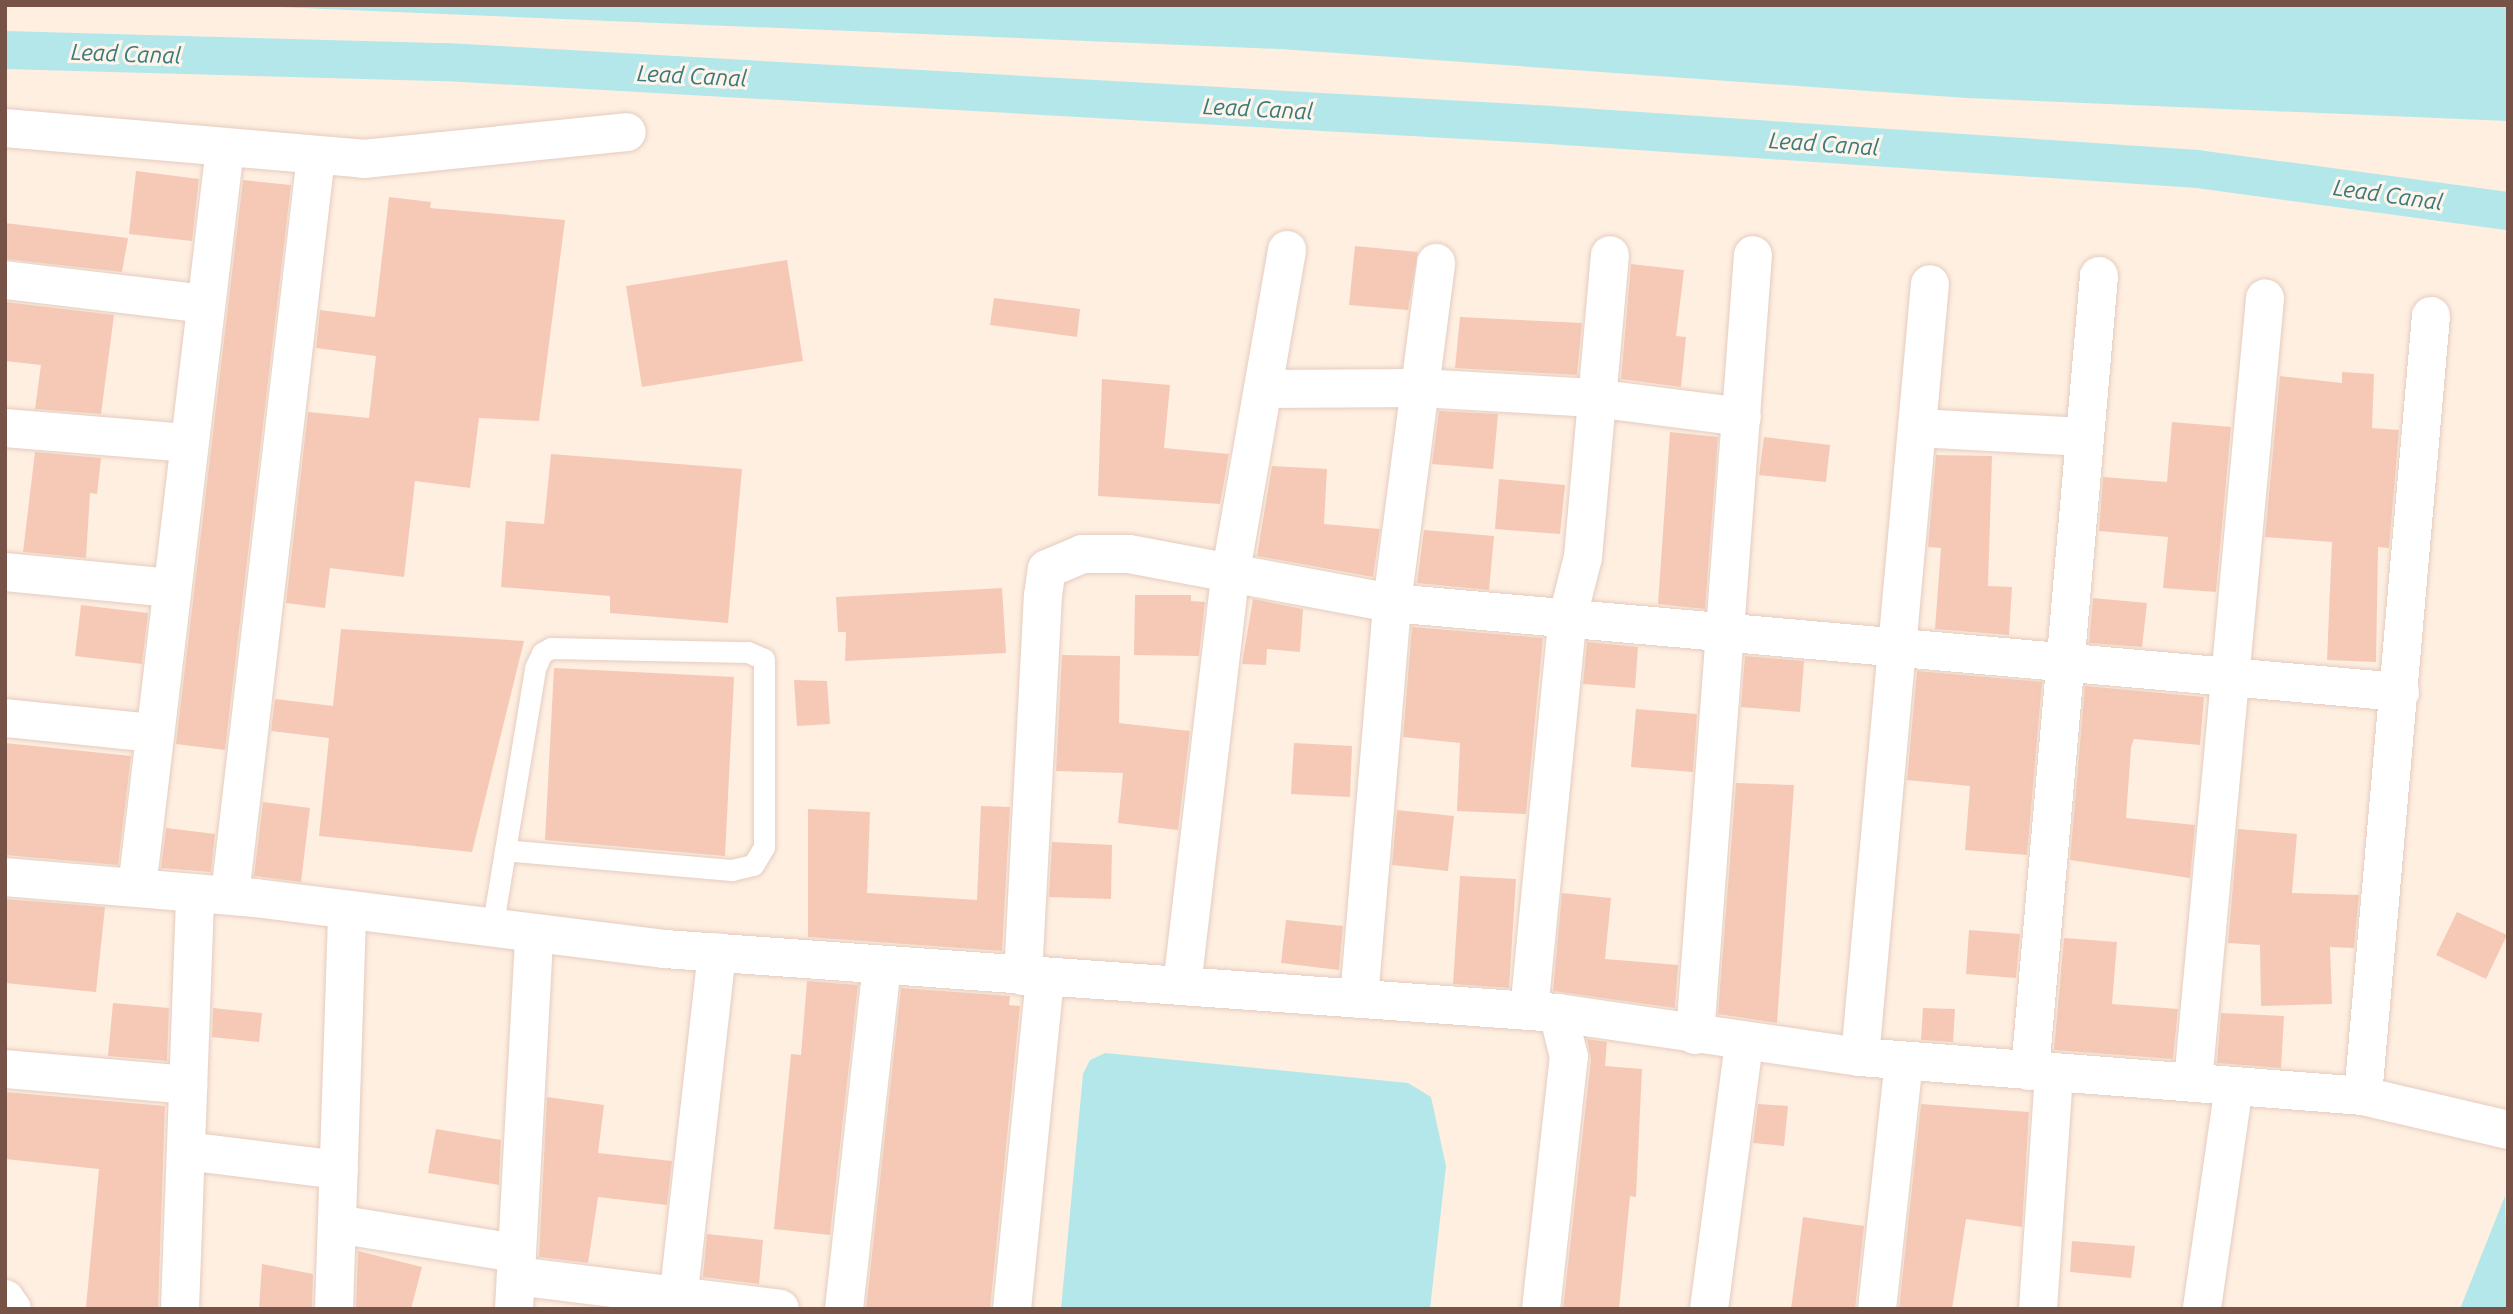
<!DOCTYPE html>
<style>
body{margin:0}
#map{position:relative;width:2513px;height:1314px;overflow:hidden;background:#feefe1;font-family:Ubuntu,sans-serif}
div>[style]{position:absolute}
.water>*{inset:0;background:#b4e7e9}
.canal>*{height:38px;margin:-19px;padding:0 19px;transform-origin:19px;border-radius:19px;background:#b4e7e9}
.building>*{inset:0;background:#f5c9b6}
.roads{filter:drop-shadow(0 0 2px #e5ccbf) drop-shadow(0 0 2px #e5ccbf)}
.service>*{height:21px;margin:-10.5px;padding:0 10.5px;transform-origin:10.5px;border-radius:10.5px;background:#fff}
.minor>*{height:38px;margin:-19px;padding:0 19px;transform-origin:19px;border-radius:19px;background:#fff}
span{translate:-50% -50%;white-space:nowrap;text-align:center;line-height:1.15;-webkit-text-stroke:6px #fff4e9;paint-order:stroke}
.water-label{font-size:23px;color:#397a7e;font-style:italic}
.frame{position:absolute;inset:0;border:7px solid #775246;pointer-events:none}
</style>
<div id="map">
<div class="water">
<div style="clip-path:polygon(228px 5px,2508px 5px,2508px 121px,1967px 98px,1280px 49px)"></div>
<div style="clip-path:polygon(1105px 1053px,1408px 1083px,1431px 1097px,1446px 1166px,1430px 1309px,1061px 1309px,1083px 1074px,1090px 1060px)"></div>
<div style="clip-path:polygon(2505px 1196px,2508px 1309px,2460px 1309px)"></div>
</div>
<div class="canal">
<div style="left:5px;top:50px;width:441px;rotate:1.6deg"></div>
<div style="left:446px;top:62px;width:1092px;rotate:3.26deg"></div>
<div style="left:1536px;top:124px;width:663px;rotate:3.89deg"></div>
<div style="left:2197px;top:169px;width:314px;rotate:7.7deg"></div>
</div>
<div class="building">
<div style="clip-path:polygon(136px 171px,199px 179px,192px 241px,129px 234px)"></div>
<div style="clip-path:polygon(243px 180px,291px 185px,225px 750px,176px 744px)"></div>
<div style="clip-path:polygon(389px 197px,431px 202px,430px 208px,565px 220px,539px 421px,479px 418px,470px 488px,415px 481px,404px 577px,330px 568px,325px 608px,286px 603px,308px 412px,369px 418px,376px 356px,316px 348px,320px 310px,375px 317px)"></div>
<div style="clip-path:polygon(5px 223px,128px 238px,122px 272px,5px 259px)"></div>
<div style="clip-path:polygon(1355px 246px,1418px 252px,1408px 310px,1349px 305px)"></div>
<div style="clip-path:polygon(787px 260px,803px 361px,642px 387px,626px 286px)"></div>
<div style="clip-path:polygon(1631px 264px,1684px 270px,1676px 336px,1686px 337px,1681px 387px,1621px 379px)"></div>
<div style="clip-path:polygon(994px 298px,1080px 309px,1077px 337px,990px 325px)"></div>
<div style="clip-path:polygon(5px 302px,114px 315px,101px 414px,35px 409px,41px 365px,5px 361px)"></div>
<div style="clip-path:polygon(1460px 317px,1582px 323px,1577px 375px,1455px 368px)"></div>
<div style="clip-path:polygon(2342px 372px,2374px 374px,2372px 428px,2399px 430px,2389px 548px,2378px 547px,2376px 662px,2327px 660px,2332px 542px,2265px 537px,2280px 376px,2342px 383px)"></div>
<div style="clip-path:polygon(1102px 379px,1170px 385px,1164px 448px,1229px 454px,1220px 504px,1098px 496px)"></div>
<div style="clip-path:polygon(1439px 411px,1498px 414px,1493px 469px,1432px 464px)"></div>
<div style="clip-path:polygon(2172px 422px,2231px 427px,2216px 592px,2163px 588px,2168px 537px,2099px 531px,2103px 477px,2167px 482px)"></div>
<div style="clip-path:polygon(1670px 432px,1718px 437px,1705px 609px,1658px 604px)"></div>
<div style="clip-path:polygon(1764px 437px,1830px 445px,1826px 482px,1759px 475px)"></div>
<div style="clip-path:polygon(35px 452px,101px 458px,97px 494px,90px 493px,86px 558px,23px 552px)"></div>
<div style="clip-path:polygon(551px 454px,742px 469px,728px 623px,610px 613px,610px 596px,501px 587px,506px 521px,544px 524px)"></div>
<div style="clip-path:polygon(1936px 455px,1992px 456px,1988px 586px,2012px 587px,2009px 635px,1935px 629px,1941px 548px,1928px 547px)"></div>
<div style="clip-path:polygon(1272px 466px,1327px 469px,1324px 524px,1380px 529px,1373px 577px,1257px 556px)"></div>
<div style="clip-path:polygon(1499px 479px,1565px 485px,1560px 534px,1495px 529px)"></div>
<div style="clip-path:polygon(1424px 530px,1494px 536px,1489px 590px,1417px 583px)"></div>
<div style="clip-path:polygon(1002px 588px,1006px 653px,845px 661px,846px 632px,838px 632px,836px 597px)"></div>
<div style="clip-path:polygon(1135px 595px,1191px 595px,1191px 601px,1205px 602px,1199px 656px,1134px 655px)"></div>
<div style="clip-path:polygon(2093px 598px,2147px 603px,2142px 647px,2089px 643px)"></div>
<div style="clip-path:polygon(1253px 599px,1303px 609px,1300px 652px,1267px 649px,1266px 665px,1242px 664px)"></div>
<div style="clip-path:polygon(81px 605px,148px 613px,142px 664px,75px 656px)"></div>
<div style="clip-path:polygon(1412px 627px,1543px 638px,1526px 814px,1457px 811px,1460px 743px,1403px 737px)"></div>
<div style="clip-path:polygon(341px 629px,524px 641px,472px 852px,319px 836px,329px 738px,271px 731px,275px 699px,333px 706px)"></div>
<div style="clip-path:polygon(1587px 642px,1638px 647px,1635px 688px,1583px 684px)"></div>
<div style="clip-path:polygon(1062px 655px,1120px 656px,1119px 723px,1190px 731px,1178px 830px,1118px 823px,1123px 773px,1056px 771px)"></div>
<div style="clip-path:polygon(1745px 656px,1804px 661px,1800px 712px,1741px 707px)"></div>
<div style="clip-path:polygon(554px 668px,734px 677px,725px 856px,545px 840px)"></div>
<div style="clip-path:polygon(1917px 671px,2042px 682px,2027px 855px,1965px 850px,1970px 786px,1907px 780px)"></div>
<div style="clip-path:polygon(794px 680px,827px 681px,830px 724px,797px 726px)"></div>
<div style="clip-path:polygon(2085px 686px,2204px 697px,2200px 745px,2134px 739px,2131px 747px,2126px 818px,2195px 825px,2190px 878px,2070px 860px)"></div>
<div style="clip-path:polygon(1636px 709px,1697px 714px,1693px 772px,1631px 767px)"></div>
<div style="clip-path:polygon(5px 743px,131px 756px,118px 865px,5px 855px)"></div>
<div style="clip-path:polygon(1294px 743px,1352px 746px,1350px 797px,1291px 794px)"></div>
<div style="clip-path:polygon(1736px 783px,1794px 785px,1777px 1023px,1718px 1014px)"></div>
<div style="clip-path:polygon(263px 802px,310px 808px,301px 882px,254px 876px)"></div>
<div style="clip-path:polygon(981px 806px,1010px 807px,1002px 951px,808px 937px,808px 809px,870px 812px,867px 893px,977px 900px)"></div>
<div style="clip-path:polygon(1397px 810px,1454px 816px,1448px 871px,1392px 865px)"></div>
<div style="clip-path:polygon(166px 828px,215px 834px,211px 872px,161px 868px)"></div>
<div style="clip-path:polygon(2238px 829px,2297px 834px,2292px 893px,2359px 895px,2354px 948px,2330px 947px,2332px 1004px,2261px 1006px,2260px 945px,2228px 943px)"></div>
<div style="clip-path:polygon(1052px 842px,1112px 845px,1111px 899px,1049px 897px)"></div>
<div style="clip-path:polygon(1460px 876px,1516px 879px,1509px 988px,1453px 984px)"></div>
<div style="clip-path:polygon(1562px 893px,1611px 898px,1605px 959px,1678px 965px,1675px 1008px,1553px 991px)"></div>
<div style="clip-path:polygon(5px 899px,105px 907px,96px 992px,5px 983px)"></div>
<div style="clip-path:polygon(2457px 912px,2507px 935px,2486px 979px,2436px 955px)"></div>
<div style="clip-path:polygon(1286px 920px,1343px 926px,1339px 970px,1281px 963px)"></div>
<div style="clip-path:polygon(1969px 930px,2020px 934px,2016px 978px,1966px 974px)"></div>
<div style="clip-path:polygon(2064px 938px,2117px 942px,2112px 1004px,2178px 1009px,2173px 1059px,2054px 1050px)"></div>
<div style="clip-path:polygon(807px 981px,858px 985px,830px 1235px,774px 1229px,791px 1054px,801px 1055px)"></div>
<div style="clip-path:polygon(901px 988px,1010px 996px,1009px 1005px,1020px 1006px,990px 1309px,866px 1309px)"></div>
<div style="clip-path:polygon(113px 1003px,169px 1008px,167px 1061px,108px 1056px)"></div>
<div style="clip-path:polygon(213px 1008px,262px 1013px,259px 1042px,212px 1037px)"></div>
<div style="clip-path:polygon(1923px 1008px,1955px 1009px,1953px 1042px,1921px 1040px)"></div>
<div style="clip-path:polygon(2221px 1013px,2284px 1016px,2281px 1068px,2217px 1063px)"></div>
<div style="clip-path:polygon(1587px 1039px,1607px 1042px,1605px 1066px,1642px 1069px,1636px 1197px,1630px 1196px,1619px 1309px,1563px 1309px,1591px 1059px)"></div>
<div style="clip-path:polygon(5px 1092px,165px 1106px,158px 1309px,86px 1307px,99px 1169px,5px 1159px)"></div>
<div style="clip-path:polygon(547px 1097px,604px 1105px,598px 1153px,672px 1161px,667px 1205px,598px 1197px,588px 1263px,539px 1257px)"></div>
<div style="clip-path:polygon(1758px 1104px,1788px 1106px,1784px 1146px,1753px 1143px)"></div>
<div style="clip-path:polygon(1921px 1104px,2029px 1112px,2022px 1227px,1966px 1219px,1952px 1309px,1899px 1309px)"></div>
<div style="clip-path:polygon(436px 1129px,501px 1140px,499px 1185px,428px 1173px)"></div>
<div style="clip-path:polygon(1803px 1217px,1864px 1226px,1855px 1309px,1791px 1309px)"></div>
<div style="clip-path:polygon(707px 1234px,763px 1240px,759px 1284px,703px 1277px)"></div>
<div style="clip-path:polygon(2072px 1241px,2135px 1246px,2131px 1278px,2070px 1272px)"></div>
<div style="clip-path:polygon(358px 1251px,422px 1267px,411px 1309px,356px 1307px)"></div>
<div style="clip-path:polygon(262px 1264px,313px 1274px,312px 1309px,259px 1309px)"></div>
</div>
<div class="roads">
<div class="service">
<div style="left:492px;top:929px;width:265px;rotate:-80.6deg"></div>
<div style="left:535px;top:668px;width:17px;rotate:-65deg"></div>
<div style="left:542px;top:653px;width:10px;rotate:-29deg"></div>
<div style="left:551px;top:648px;width:197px;rotate:1.2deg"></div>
<div style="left:748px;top:652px;width:17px;rotate:24deg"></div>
<div style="left:764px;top:659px;width:188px;rotate:90deg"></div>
<div style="left:764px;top:847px;width:21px;rotate:121deg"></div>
<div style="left:753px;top:865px;width:22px;rotate:167deg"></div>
<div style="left:732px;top:870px;width:228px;rotate:-175deg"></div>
</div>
<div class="minor">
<div style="left:5px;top:128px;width:359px;rotate:4.9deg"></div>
<div style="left:363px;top:159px;width:265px;rotate:-5.8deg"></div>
<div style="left:5px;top:280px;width:201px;rotate:6.8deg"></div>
<div style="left:1263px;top:389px;width:157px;rotate:-0.4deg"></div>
<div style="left:1420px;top:388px;width:174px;rotate:3.3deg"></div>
<div style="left:1594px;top:398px;width:149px;rotate:7.3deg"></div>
<div style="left:5px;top:428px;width:184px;rotate:4.7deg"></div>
<div style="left:1917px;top:428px;width:167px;rotate:3.1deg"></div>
<div style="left:5px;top:572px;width:166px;rotate:5.5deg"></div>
<div style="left:5px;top:718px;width:148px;rotate:5.8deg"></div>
<div style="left:5px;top:877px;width:251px;rotate:4.8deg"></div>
<div style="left:255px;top:898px;width:413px;rotate:7.1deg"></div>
<div style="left:665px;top:949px;width:895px;rotate:4.1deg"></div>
<div style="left:1558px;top:1013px;width:305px;rotate:8.3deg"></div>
<div style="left:1860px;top:1057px;width:505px;rotate:4.43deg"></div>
<div style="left:2363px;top:1096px;width:149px;rotate:13.2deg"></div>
<div style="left:137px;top:888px;width:745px;rotate:-83.22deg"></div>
<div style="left:230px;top:895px;width:744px;rotate:-83.36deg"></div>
<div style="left:1023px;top:976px;width:381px;rotate:-87deg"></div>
<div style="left:1043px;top:596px;width:27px;rotate:-82deg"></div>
<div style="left:1047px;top:569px;width:38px;rotate:-23deg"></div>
<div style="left:1082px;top:554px;width:47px"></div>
<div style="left:1129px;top:554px;width:268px;rotate:10.6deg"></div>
<div style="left:1392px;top:603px;width:1012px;rotate:5.05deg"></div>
<div style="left:1182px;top:986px;width:412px;rotate:-83.3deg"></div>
<div style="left:1230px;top:577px;width:332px;rotate:-80.1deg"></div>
<div style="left:1359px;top:999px;width:397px;rotate:-85.2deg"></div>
<div style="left:1392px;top:603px;width:343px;rotate:-82.6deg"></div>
<div style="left:1529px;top:1011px;width:393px;rotate:-84.4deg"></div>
<div style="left:1567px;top:620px;width:65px;rotate:-75.7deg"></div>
<div style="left:1583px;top:557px;width:303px;rotate:-84.9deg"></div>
<div style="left:1695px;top:1035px;width:782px;rotate:-85.75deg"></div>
<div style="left:1860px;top:1057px;width:776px;rotate:-84.83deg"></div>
<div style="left:5px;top:1069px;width:184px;rotate:5deg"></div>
<div style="left:2030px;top:1071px;width:798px;rotate:-85.04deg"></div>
<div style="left:2193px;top:1082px;width:787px;rotate:-84.75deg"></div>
<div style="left:2363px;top:1096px;width:783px;rotate:-85.02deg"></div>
<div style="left:186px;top:1151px;width:154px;rotate:7.1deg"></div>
<div style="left:337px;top:1224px;width:182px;rotate:9.2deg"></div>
<div style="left:516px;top:1276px;width:266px;rotate:7.1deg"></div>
<div style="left:5px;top:1299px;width:12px;rotate:55deg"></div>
<div style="left:2202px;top:1308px;width:224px;rotate:-81.8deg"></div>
<div style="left:180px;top:1309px;width:416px;rotate:-87.9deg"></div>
<div style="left:334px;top:1309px;width:398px;rotate:-88.1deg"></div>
<div style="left:514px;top:1309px;width:376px;rotate:-86.9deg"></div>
<div style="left:677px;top:1309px;width:359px;rotate:-83.6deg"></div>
<div style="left:844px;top:1309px;width:346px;rotate:-83.7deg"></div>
<div style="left:1012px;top:1309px;width:334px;rotate:-84.3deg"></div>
<div style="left:1541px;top:1309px;width:254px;rotate:-83.7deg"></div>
<div style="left:1569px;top:1057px;width:45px;rotate:-104deg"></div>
<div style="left:1709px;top:1309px;width:268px;rotate:-82.5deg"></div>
<div style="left:1877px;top:1309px;width:249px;rotate:-83.8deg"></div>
<div style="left:2038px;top:1309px;width:237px;rotate:-86.1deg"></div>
</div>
</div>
<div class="water-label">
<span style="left:126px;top:54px;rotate:2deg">Lead Canal</span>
<span style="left:692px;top:76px;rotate:3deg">Lead Canal</span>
<span style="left:1258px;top:109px;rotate:3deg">Lead Canal</span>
<span style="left:1824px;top:144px;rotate:4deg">Lead Canal</span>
<span style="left:2388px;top:195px;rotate:8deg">Lead Canal</span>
</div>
<div class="frame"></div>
</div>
